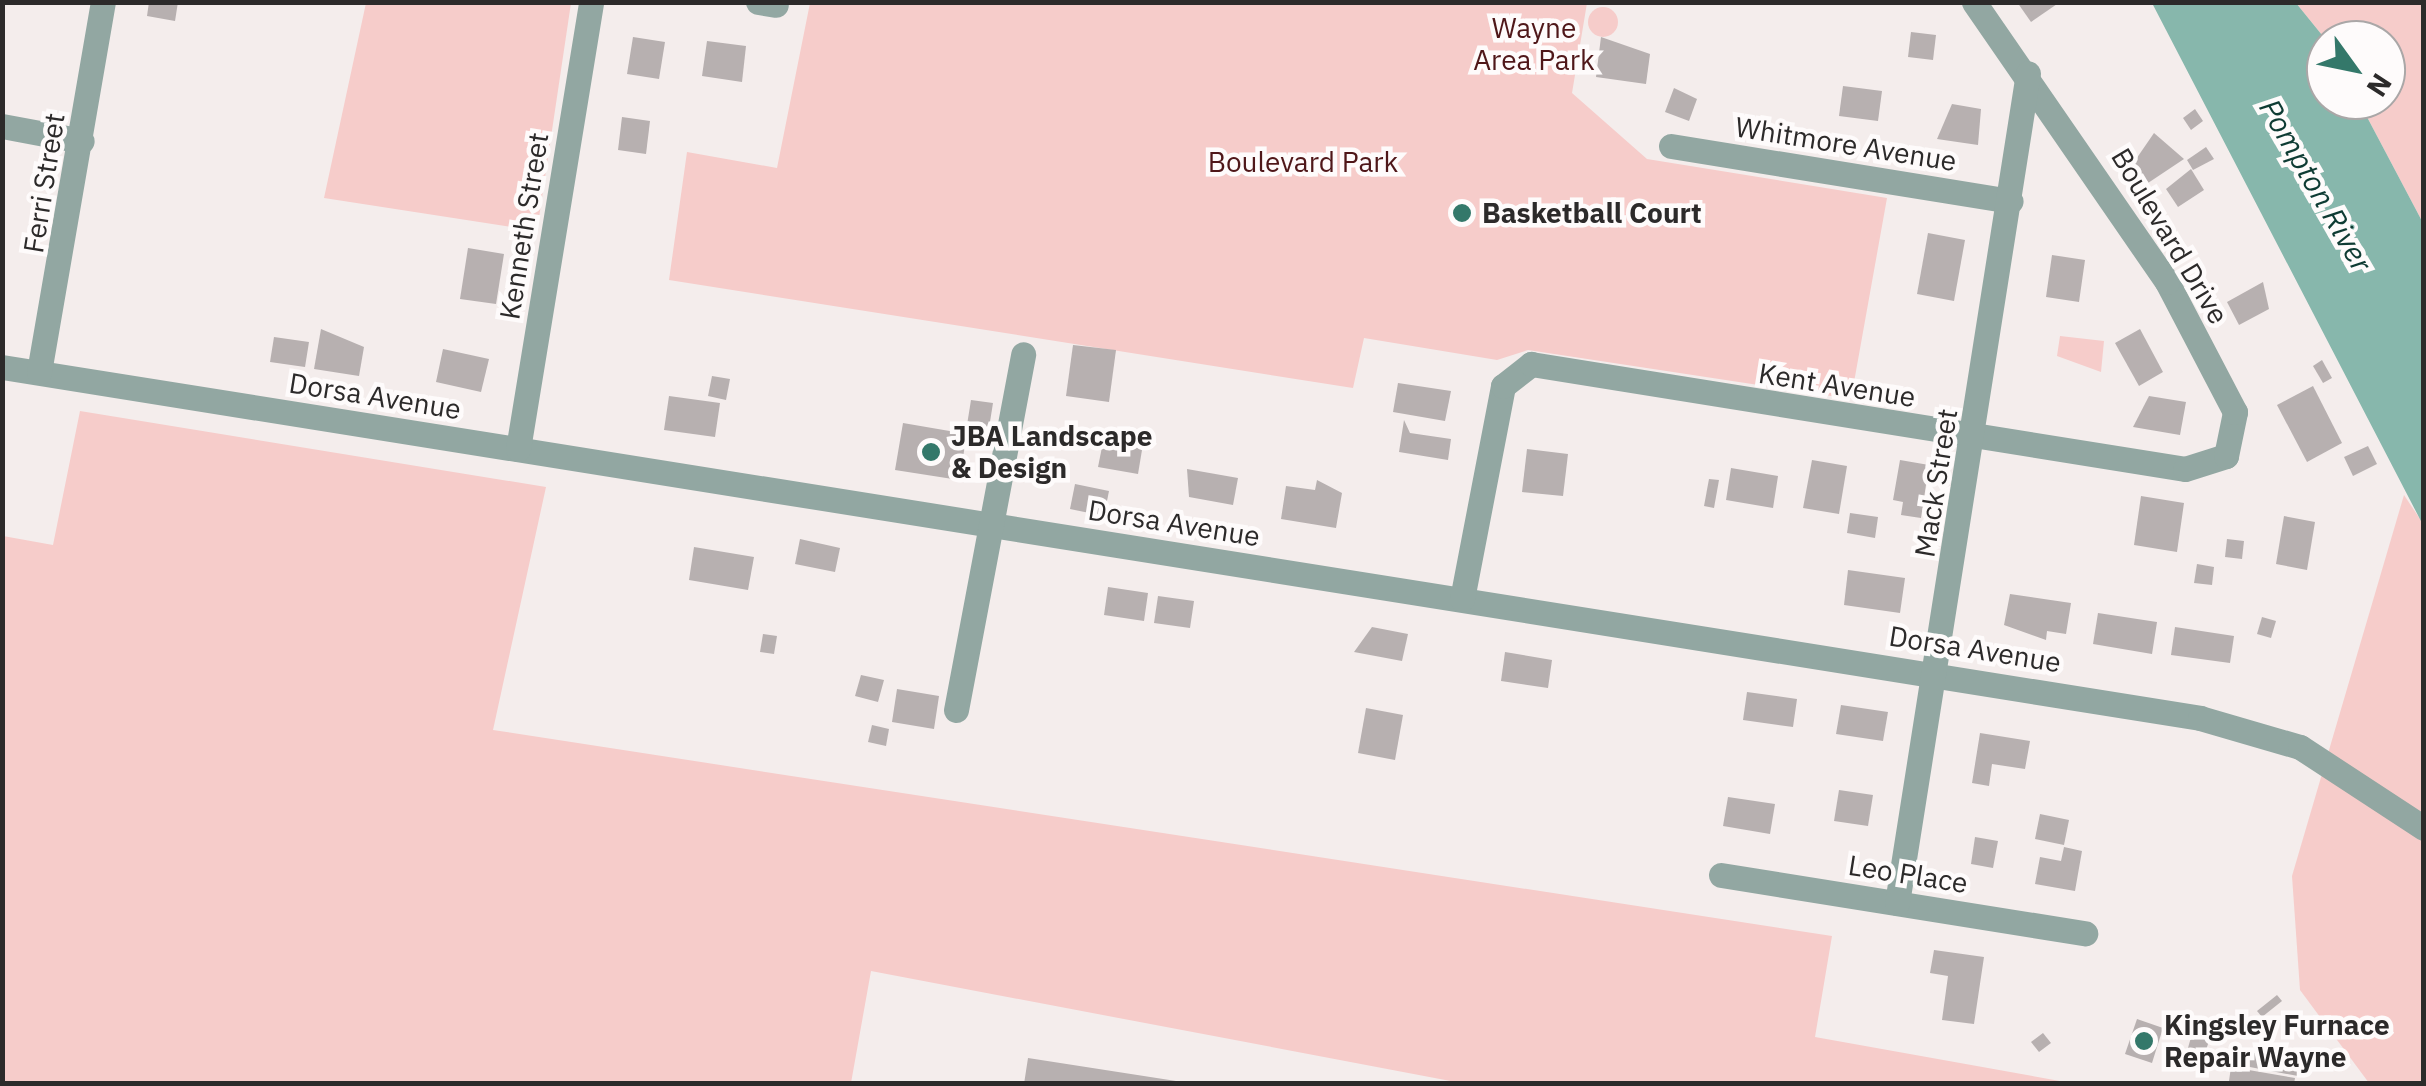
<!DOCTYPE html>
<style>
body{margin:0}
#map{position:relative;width:2426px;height:1086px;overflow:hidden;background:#f4edec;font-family:"IBM Plex Sans",sans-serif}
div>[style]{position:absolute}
.green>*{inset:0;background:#f6ccca}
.round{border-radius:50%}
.water>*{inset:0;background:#87b7ac}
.building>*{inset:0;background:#b7b0b0}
.street>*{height:25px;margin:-12.5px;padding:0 12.5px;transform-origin:12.5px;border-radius:12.5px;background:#92a7a2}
.dots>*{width:28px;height:28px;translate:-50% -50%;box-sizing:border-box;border:5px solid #fefbfb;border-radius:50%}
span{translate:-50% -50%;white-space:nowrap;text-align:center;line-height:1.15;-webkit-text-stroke:9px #fefbfb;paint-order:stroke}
.park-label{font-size:28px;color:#4f1719}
.street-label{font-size:28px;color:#2c2a2a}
.poi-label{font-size:28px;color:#2c2a2a;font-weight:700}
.left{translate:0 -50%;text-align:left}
.water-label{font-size:30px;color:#0e3b33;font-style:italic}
.frame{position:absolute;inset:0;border:5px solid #2c2a2a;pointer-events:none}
.north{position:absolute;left:2306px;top:20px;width:100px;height:100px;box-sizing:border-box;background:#fefbfb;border:2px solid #aaa7a7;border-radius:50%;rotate:123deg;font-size:28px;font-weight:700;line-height:40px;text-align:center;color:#2c2a2a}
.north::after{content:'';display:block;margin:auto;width:35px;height:45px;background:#34786a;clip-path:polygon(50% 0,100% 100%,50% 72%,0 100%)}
</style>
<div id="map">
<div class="green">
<div style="clip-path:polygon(366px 3px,571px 3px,537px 231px,324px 198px)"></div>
<div style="clip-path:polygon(810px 3px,1587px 3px,1572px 93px,1647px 159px,1887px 198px,1851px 399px,1528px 350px,1497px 360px,1364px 338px,1353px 388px,669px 280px,687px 152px,777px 168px)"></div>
<div style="clip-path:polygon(2296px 3px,2423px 3px,2423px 223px,2358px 100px,2386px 100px,2386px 40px,2326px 40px)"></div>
<div class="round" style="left:1588px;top:7px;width:30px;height:30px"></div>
<div style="clip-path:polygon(2060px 336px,2104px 341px,2101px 372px,2057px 356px)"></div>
<div style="clip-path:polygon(80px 411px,546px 487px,493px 730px,1832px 936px,1815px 1037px,2071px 1083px,1461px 1083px,871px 971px,851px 1083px,3px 1083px,3px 536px,53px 545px)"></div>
<div style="clip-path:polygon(2404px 495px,2424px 525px,2423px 1083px,2369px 1083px,2300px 990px,2292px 876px)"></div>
</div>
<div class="water">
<div style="clip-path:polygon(2152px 3px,2296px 3px,2326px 40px,2326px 100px,2358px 100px,2423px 223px,2423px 525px)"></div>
</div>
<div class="building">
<div style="clip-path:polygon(149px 2px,178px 2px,175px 21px,147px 16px)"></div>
<div style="clip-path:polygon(2017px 2px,2060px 2px,2031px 22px)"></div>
<div style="clip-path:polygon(1911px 32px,1936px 35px,1933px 60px,1908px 57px)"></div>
<div style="clip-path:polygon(633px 37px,665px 42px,659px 79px,627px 74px)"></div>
<div style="clip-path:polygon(1601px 37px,1650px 54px,1646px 84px,1596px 77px)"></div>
<div style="clip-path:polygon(707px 41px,746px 46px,742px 82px,702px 76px)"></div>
<div style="clip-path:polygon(1843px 86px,1882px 91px,1878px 121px,1839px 116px)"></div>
<div style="clip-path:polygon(1674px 88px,1697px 99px,1689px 121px,1665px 112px)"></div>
<div style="clip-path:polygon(1952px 104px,1981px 109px,1978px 145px,1937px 139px)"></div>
<div style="clip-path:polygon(2195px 109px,2203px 121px,2191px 130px,2183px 118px)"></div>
<div style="clip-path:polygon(622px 117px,650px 121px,646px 154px,618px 150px)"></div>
<div style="clip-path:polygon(2154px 133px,2184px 159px,2145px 185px,2132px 165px)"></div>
<div style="clip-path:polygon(2206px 147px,2214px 159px,2193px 170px,2187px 160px)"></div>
<div style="clip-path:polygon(2191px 169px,2204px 190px,2178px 207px,2166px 189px)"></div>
<div style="clip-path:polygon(1928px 233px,1965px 240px,1954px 301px,1917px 294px)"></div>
<div style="clip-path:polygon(468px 248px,504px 254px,496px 304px,460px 299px)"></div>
<div style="clip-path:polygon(2052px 255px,2085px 260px,2079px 302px,2046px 297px)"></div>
<div style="clip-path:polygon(2263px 282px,2269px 309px,2239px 325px,2227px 302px)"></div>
<div style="clip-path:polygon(321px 329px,364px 347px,359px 376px,314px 369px)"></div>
<div style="clip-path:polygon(2140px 329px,2163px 372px,2139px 386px,2115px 343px)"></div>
<div style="clip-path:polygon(274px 337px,309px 342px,305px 367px,270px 362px)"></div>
<div style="clip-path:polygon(1073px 345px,1116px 350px,1109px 402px,1066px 396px)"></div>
<div style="clip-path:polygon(443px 349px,489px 359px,481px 392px,436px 382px)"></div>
<div style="clip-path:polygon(2322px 360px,2332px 378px,2323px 383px,2313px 366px)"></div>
<div style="clip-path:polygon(712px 376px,730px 379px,726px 400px,708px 396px)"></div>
<div style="clip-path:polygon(1398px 383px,1451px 391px,1445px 421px,1393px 412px)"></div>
<div style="clip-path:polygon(2313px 386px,2342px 443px,2307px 462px,2277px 405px)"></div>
<div style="clip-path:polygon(669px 396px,720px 403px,715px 437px,664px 430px)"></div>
<div style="clip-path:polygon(2149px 396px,2186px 402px,2180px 435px,2133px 427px)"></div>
<div style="clip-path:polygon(971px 400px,993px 403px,989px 428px,967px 425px)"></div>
<div style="clip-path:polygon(1404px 420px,1410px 433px,1451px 439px,1448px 460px,1399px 452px)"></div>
<div style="clip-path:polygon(903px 423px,967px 434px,959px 480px,895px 470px)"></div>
<div style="clip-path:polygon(1104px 437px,1143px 444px,1138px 474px,1098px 467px)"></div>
<div style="clip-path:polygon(2368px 446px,2377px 464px,2353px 476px,2344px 457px)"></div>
<div style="clip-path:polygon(1527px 449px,1568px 454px,1563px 496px,1522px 492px)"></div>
<div style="clip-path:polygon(1812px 460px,1847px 466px,1839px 514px,1803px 508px)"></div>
<div style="clip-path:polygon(1900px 460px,1929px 465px,1921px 518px,1901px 515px,1903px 502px,1893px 500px)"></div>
<div style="clip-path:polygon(1731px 468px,1778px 476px,1773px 508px,1726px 500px)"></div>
<div style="clip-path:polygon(1187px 469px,1238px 478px,1233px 505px,1189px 497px)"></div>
<div style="clip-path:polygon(1709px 479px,1719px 480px,1714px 508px,1704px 506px)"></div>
<div style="clip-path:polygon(1317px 480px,1342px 493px,1336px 528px,1281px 519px,1286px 486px,1315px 490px)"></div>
<div style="clip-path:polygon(1075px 484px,1109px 491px,1104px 516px,1070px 509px)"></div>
<div style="clip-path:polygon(2141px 496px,2184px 503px,2177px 552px,2134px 545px)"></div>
<div style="clip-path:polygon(1850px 513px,1878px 517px,1875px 538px,1847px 533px)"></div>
<div style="clip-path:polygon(2284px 516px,2315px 522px,2307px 570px,2276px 564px)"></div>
<div style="clip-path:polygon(800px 539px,840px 548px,835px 572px,795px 564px)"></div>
<div style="clip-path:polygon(2227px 539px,2244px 541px,2242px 559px,2225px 557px)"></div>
<div style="clip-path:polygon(694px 547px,754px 557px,748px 590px,689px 580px)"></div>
<div style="clip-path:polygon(2197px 564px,2214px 567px,2212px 585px,2194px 583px)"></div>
<div style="clip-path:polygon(1848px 570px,1905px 578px,1900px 613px,1844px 605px)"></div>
<div style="clip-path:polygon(1108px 587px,1148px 593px,1144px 621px,1104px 615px)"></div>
<div style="clip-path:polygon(2010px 594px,2071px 603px,2066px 634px,2047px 631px,2046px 640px,2004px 625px)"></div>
<div style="clip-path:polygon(1158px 596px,1194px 601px,1190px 628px,1154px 623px)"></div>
<div style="clip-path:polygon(2098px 613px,2157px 622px,2152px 654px,2093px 644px)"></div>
<div style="clip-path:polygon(2262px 617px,2276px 621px,2271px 638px,2257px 634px)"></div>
<div style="clip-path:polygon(1372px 627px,1408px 634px,1402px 661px,1354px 652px)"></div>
<div style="clip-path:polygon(2175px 627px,2234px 636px,2230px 663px,2171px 655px)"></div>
<div style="clip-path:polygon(763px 634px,777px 636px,774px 654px,760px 652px)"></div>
<div style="clip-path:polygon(1505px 652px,1552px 660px,1548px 688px,1501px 681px)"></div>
<div style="clip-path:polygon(861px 675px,884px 680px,878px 702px,855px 696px)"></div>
<div style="clip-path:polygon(897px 689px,939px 696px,934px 729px,892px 722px)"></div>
<div style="clip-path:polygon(1747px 692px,1797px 699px,1793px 727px,1743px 720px)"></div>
<div style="clip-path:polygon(1841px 705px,1888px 712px,1883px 741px,1836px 734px)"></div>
<div style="clip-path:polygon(1366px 708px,1403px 715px,1395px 760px,1358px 753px)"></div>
<div style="clip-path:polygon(872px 725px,889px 729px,886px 746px,868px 742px)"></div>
<div style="clip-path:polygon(1980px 733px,2030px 741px,2025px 769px,1992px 764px,1989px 786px,1972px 783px)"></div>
<div style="clip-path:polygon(1839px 790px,1873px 795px,1868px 826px,1834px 821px)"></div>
<div style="clip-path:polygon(1728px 797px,1775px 804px,1770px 834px,1723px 826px)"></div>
<div style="clip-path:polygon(2040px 814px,2069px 820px,2064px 845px,2035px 839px)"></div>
<div style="clip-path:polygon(1975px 837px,1998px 841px,1993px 868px,1971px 864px)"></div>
<div style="clip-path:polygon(2064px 847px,2082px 851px,2075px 891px,2035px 884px,2040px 857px,2061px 861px)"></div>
<div style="clip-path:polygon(1934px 950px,1984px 957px,1974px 1024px,1942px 1020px,1948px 976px,1930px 973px)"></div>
<div style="clip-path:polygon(2277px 995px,2282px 1001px,2262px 1017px,2257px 1011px)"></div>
<div style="clip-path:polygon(2137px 1019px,2163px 1028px,2152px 1063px,2125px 1054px)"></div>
<div style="clip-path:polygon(2195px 1023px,2213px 1029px,2205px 1053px,2188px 1048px)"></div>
<div style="clip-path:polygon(2043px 1033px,2051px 1043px,2039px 1052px,2031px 1042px)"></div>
<div style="clip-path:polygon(2237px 1050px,2301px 1061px,2298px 1076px,2234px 1064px)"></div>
<div style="clip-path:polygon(1028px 1058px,1176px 1081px,1176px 1084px,1024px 1084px)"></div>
<div style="clip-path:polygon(2231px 1067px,2295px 1078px,2294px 1084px,2229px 1081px)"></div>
</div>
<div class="street">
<div style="left:758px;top:2px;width:18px;rotate:9deg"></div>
<div style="left:2px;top:126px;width:81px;rotate:10.6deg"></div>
<div style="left:1671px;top:146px;width:344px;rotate:9.2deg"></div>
<div style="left:2px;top:367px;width:2226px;rotate:9.07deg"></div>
<div style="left:2200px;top:718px;width:104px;rotate:16.2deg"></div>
<div style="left:2300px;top:747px;width:148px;rotate:33.2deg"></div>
<div style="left:39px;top:372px;width:375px;rotate:-80.2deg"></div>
<div style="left:518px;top:449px;width:453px;rotate:-80.7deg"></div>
<div style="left:1462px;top:599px;width:217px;rotate:-79.1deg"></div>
<div style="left:1503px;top:386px;width:36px;rotate:-38deg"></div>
<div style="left:1531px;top:364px;width:662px;rotate:9.12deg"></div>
<div style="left:2185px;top:469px;width:43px;rotate:-17.6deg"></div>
<div style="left:2226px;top:456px;width:45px;rotate:-78.4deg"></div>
<div style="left:2235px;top:412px;width:147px;rotate:-117.6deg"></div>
<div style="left:2167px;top:282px;width:340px;rotate:-124.6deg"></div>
<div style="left:956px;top:710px;width:362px;rotate:-79.3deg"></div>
<div style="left:1721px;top:875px;width:369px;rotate:9.1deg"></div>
<div style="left:1897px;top:903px;width:840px;rotate:-81.03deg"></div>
</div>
<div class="dots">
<div style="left:1462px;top:213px;background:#34786a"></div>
<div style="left:931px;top:452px;background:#34786a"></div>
<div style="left:2144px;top:1041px;background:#34786a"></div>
</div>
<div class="park-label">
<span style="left:1534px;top:44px">Wayne<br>Area Park</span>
<span style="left:1303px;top:162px">Boulevard Park</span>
</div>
<div class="street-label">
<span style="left:1846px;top:144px;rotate:9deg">Whitmore Avenue</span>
<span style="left:44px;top:183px;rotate:-81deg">Ferri Street</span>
<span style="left:524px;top:226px;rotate:-81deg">Kenneth Street</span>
<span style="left:2170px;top:236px;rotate:59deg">Boulevard Drive</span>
<span style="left:1837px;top:385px;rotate:9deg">Kent Avenue</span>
<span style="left:375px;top:396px;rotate:9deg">Dorsa Avenue</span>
<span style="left:1936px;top:483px;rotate:-81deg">Mack Street</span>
<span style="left:1174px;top:523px;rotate:9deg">Dorsa Avenue</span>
<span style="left:1975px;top:649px;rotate:9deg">Dorsa Avenue</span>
<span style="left:1908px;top:874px;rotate:9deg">Leo Place</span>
</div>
<div class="poi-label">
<span class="left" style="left:1482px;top:213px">Basketball Court</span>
<span class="left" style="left:951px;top:452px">JBA Landscape<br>&amp; Design</span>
<span class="left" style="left:2164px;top:1041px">Kingsley Furnace<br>Repair Wayne</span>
</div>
<div class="water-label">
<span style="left:2316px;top:185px;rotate:60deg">Pompton River</span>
</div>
<div class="frame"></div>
<div class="north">N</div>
</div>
